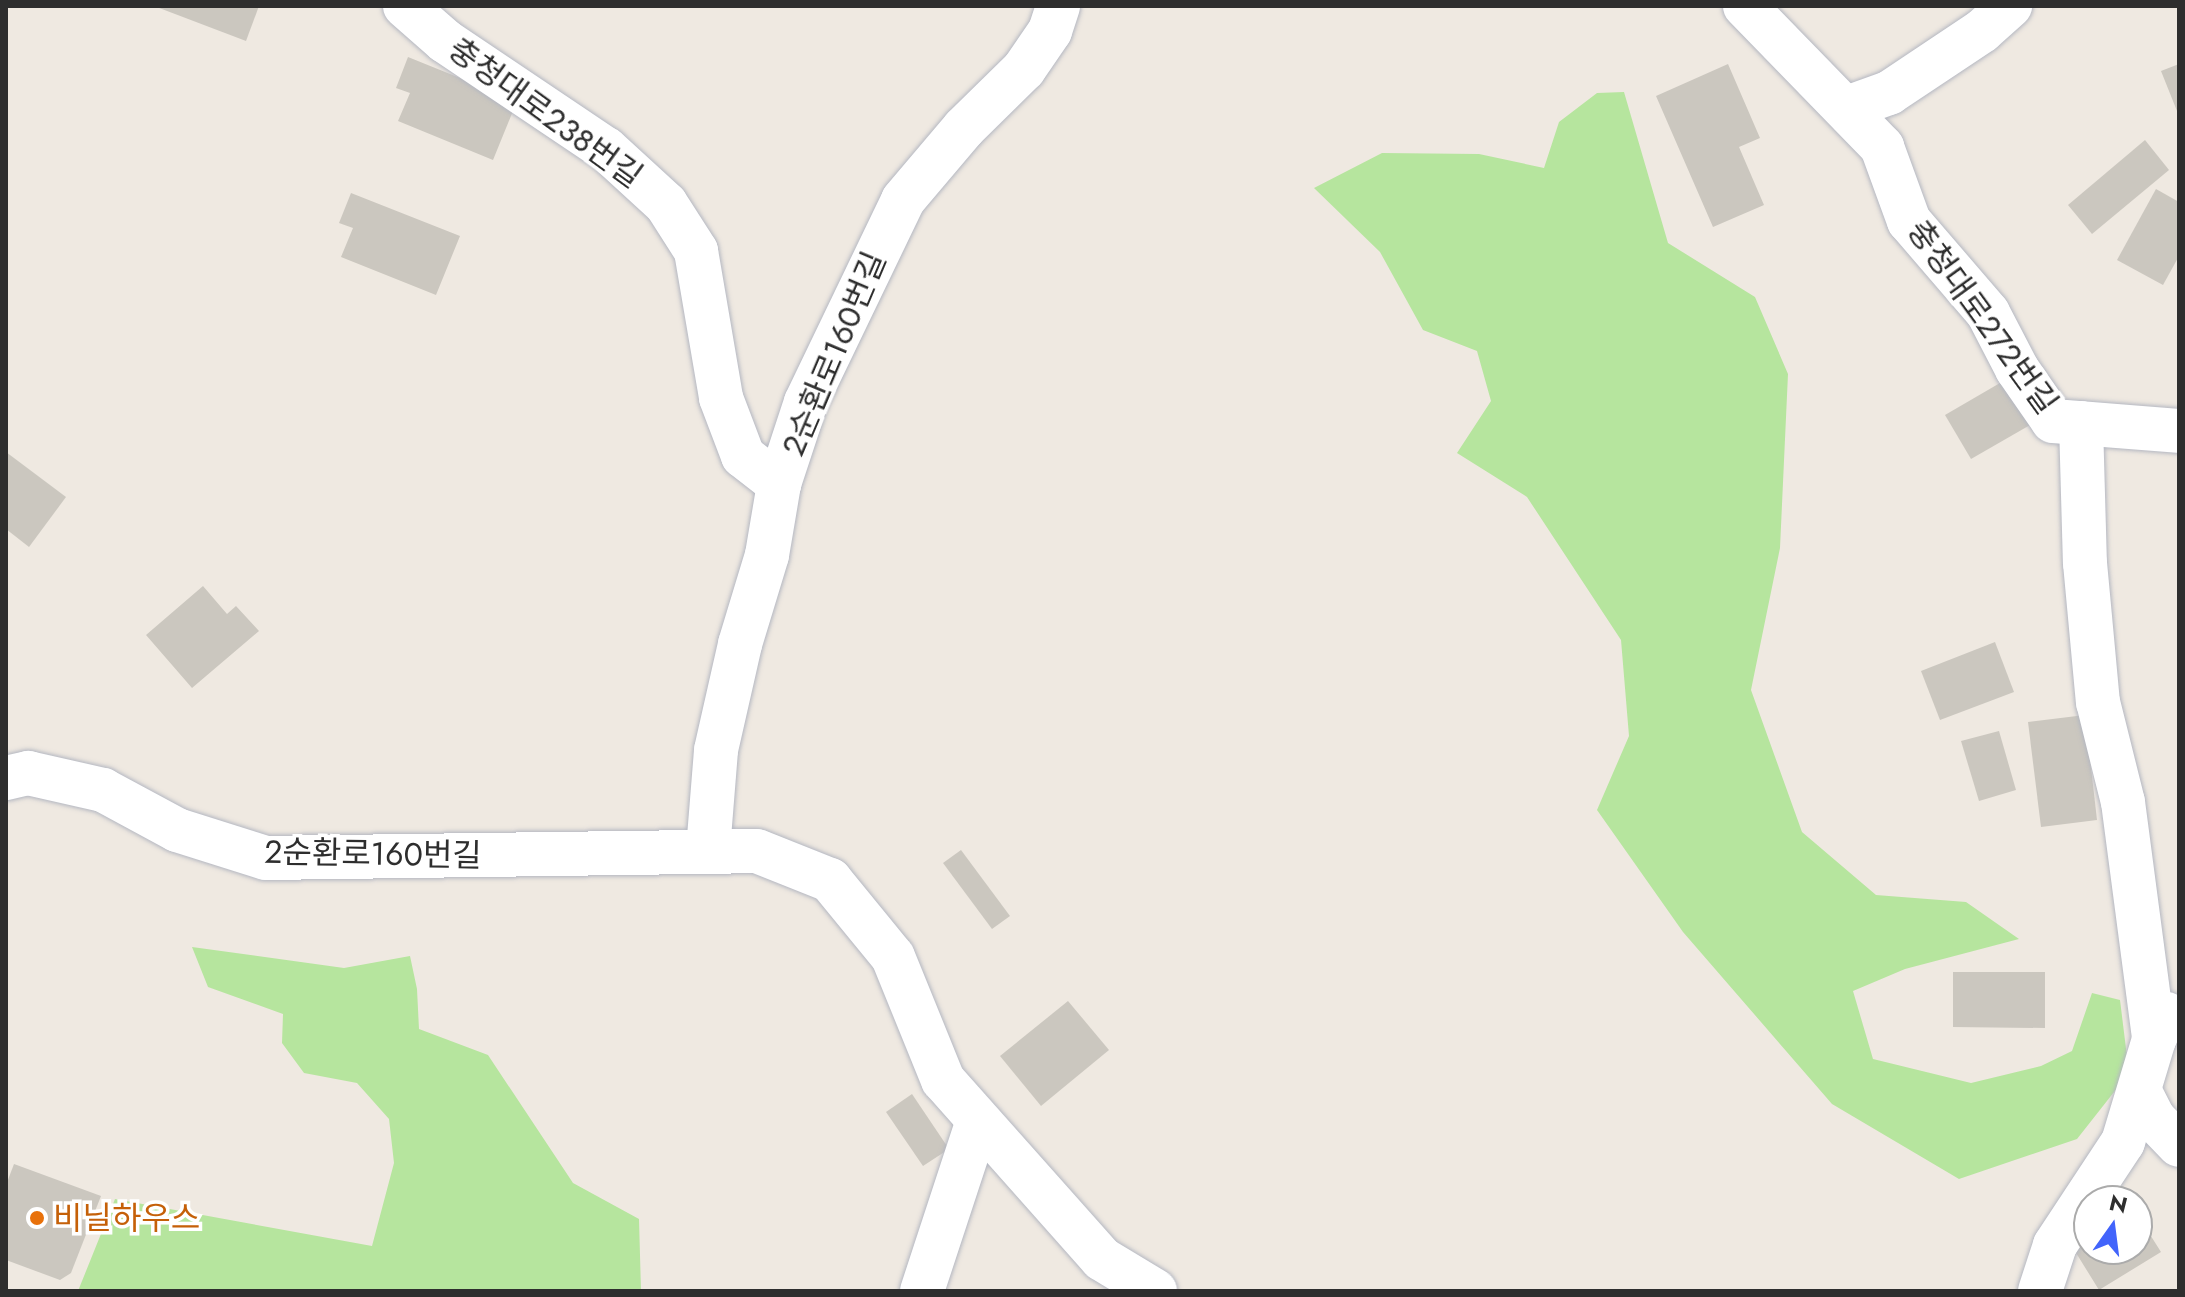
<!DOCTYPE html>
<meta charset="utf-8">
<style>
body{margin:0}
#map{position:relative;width:2185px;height:1297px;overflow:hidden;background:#efe9e1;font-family:Jost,"Noto Sans KR",sans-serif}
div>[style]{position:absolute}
.green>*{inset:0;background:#b6e59e}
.building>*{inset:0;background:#cbc7bf}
.roads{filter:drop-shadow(0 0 2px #b4b7c1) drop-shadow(0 0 2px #b4b7c1)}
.minor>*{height:44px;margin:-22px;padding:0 22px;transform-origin:22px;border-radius:22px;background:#fff}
.dots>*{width:22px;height:22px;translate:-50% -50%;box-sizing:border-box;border:4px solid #fff;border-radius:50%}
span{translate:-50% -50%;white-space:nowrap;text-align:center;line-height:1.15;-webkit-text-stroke:7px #fff;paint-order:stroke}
.street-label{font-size:32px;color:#2e2e2e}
.food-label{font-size:32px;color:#c56008}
.left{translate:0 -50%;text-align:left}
.frame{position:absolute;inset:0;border:8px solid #2e2e2e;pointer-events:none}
.north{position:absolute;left:2073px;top:1185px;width:80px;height:80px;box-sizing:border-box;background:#fff;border:2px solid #ababab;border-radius:50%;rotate:14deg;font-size:22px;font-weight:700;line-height:32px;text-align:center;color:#2e2e2e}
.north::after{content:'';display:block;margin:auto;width:28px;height:36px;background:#4264fb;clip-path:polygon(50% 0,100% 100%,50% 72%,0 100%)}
</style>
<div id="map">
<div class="green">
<div style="clip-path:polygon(1624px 92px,1668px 243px,1755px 297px,1788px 374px,1780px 548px,1751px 690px,1802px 832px,1876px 895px,1966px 902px,2019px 939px,1905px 969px,1853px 991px,1873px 1059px,1971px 1083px,2041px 1066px,2072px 1051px,2092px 993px,2120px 1000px,2129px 1073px,2077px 1139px,1959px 1179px,1832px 1104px,1683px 932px,1597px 810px,1629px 736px,1621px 640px,1527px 497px,1457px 453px,1491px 401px,1477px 351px,1423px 330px,1380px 252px,1314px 188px,1382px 153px,1479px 154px,1544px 168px,1559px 122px,1597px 93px)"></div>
<div style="clip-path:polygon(192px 947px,344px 968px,410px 956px,417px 989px,419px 1029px,488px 1055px,573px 1183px,639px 1219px,641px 1291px,78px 1291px,115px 1199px,372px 1246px,394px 1163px,389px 1119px,357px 1083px,304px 1073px,282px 1043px,283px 1014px,208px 987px)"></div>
</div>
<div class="building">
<div style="clip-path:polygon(154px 6px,259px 6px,246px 41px)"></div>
<div style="clip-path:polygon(408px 57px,517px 101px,493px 160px,398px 121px,410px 93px,396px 88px)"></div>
<div style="clip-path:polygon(1728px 64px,1760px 138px,1739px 147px,1764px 205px,1713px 227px,1656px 96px)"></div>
<div style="clip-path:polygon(2179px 64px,2179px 110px,2177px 111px,2161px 71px)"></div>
<div style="clip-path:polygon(2145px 140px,2169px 170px,2092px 234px,2068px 205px)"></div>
<div style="clip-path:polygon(2156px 189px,2179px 202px,2179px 256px,2163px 285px,2117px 260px)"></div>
<div style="clip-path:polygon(351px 193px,460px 236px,436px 295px,341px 257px,353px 228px,339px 223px)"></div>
<div style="clip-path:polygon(2012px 376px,2037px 421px,1971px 459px,1945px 415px)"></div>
<div style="clip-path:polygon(6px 452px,66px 497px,29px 547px,6px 529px)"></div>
<div style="clip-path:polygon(203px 586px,227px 614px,236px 606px,259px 631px,192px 688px,146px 635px)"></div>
<div style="clip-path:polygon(1995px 642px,2014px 692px,1940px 720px,1921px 671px)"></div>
<div style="clip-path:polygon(2085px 715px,2097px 820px,2041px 827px,2028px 722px)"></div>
<div style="clip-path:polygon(1999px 731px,2016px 790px,1979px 801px,1961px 741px)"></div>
<div style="clip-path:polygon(961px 850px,1010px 916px,992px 929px,943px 863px)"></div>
<div style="clip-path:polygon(1953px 972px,2045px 972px,2045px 1028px,1953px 1027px)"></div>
<div style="clip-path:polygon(1068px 1001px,1109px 1050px,1041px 1106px,1000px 1056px)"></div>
<div style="clip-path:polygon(912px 1094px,949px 1149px,923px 1166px,886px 1112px)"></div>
<div style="clip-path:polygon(14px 1164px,101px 1196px,71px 1273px,60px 1280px,6px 1260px,6px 1185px)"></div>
<div style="clip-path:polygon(2137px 1214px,2161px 1252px,2099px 1290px,2073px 1248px,2089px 1238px,2089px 1249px,2137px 1249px)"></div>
</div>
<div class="roads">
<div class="minor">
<div style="left:405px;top:6px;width:53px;rotate:41.2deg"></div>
<div style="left:445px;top:41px;width:194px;rotate:33.9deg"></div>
<div style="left:606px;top:149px;width:81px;rotate:42.5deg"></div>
<div style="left:666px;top:204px;width:56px;rotate:57.4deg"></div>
<div style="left:696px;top:251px;width:149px;rotate:80.3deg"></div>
<div style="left:721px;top:398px;width:62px;rotate:69.2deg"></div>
<div style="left:743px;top:456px;width:46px;rotate:37.9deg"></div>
<div style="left:1745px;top:6px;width:197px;rotate:45.8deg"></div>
<div style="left:1882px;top:147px;width:79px;rotate:70deg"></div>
<div style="left:1909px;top:221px;width:121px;rotate:49.3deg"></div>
<div style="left:1988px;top:313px;width:63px;rotate:62.6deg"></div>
<div style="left:2017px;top:369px;width:63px;rotate:55.3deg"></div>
<div style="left:2053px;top:421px;width:126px;rotate:4.5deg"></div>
<div style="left:1847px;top:108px;width:45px;rotate:-19.7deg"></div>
<div style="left:1889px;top:93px;width:112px;rotate:-33.7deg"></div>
<div style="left:1982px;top:31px;width:38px;rotate:-42deg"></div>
<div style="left:2081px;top:423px;width:140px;rotate:88.4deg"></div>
<div style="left:2085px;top:563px;width:140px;rotate:84.7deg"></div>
<div style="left:2098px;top:702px;width:103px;rotate:76deg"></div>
<div style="left:2123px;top:802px;width:239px;rotate:82.5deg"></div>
<div style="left:6px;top:778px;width:23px;rotate:-13deg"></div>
<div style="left:28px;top:773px;width:77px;rotate:12.8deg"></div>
<div style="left:103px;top:790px;width:84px;rotate:28.4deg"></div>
<div style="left:177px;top:830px;width:93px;rotate:17.5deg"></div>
<div style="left:266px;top:858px;width:491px;rotate:-0.8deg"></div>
<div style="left:757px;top:851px;width:79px;rotate:21.7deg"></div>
<div style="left:830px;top:880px;width:99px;rotate:50.7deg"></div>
<div style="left:893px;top:957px;width:133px;rotate:67.9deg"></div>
<div style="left:943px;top:1080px;width:239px;rotate:48.4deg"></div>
<div style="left:1102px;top:1259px;width:62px;rotate:31.1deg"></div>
<div style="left:708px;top:850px;width:100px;rotate:-85.4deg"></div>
<div style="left:716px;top:750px;width:109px;rotate:-77.2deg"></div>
<div style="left:740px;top:644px;width:93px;rotate:-73.1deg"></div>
<div style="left:767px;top:555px;width:72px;rotate:-80.4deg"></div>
<div style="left:779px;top:484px;width:86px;rotate:-71.8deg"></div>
<div style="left:806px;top:402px;width:224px;rotate:-64.3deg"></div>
<div style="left:903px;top:200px;width:94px;rotate:-49.7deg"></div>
<div style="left:964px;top:128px;width:84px;rotate:-44.5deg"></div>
<div style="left:1024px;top:69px;width:46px;rotate:-55.6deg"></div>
<div style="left:1050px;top:31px;width:26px;rotate:-72deg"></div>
<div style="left:2140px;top:1092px;width:30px;rotate:63deg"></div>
<div style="left:2154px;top:1119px;width:36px;rotate:46deg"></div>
<div style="left:922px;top:1291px;width:179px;rotate:-71.8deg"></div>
<div style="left:2040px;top:1291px;width:48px;rotate:-71.9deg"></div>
<div style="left:2055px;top:1245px;width:123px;rotate:-56.6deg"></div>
<div style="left:2123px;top:1142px;width:108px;rotate:-73.2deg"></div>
<div style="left:2154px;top:1039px;width:28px;rotate:-63deg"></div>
</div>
</div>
<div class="dots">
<div style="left:37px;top:1218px;background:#e8710a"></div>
</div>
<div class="street-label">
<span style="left:545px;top:113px;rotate:36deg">충청대로238번길</span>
<span style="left:1982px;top:317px;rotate:54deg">충청대로272번길</span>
<span style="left:834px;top:354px;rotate:-67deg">2순환로160번길</span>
<span style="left:373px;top:854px;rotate:1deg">2순환로160번길</span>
</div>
<div class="food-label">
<span class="left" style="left:53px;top:1218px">비닐하우스</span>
</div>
<div class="frame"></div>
<div class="north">N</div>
</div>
